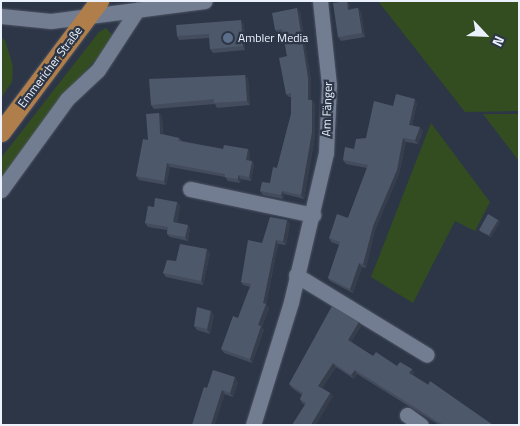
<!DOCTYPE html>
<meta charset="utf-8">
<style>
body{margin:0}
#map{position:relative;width:520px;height:426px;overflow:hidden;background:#2c3647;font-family:"Titillium Web",sans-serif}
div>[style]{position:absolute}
.green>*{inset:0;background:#334d20}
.roads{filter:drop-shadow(0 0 1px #4d5463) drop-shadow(0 0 1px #4d5463)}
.minor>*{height:15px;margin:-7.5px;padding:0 7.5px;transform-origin:7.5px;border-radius:7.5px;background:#727d91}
.major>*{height:19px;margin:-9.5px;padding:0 9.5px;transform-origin:9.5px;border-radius:9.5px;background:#af7e4a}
.wall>*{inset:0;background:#434c5c}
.shaded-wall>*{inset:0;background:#373e4b}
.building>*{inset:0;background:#4e586b}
.dots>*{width:14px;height:14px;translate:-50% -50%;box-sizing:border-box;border:2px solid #2c3647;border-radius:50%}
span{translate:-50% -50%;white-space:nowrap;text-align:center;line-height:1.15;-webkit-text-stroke:4.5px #2c3647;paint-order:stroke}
.poi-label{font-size:12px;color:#ebf2fd}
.left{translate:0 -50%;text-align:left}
.street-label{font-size:12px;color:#ebf2fd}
.frame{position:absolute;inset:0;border:2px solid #ebf2fd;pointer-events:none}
.north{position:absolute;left:460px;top:10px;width:50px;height:50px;-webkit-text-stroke:4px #2c3647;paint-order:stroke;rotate:115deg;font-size:14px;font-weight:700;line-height:20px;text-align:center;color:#ebf2fd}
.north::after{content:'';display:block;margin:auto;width:18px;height:22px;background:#ebf2fd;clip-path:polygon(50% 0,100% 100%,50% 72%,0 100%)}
</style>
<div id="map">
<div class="green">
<div style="clip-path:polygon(378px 1px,519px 1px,519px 111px,465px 112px)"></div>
<div style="clip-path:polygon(106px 28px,112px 35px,107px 47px,62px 97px,1px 181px,1px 158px,99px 32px)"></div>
<div style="clip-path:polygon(1px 38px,5px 40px,13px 66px,12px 82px,1px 98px)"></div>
<div style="clip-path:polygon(483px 114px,519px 114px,519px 161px)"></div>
<div style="clip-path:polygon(431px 123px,490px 202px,475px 231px,455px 221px,413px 303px,371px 277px)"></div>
</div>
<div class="roads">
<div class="minor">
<div style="left:1px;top:16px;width:50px;rotate:5.7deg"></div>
<div style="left:51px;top:21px;width:155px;rotate:-7.4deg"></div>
<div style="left:190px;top:189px;width:126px;rotate:11.9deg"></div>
<div style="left:1px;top:190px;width:112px;rotate:-54deg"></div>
<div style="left:67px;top:99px;width:42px;rotate:-43.1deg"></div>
<div style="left:98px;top:70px;width:72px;rotate:-57deg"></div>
<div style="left:296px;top:275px;width:153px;rotate:31.4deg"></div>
<div style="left:407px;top:415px;width:17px;rotate:36deg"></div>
<div style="left:253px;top:425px;width:129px;rotate:-72.8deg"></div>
<div style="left:291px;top:302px;width:153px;rotate:-76.8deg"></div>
<div style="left:326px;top:153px;width:68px;rotate:-87.5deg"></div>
<div style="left:329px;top:85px;width:84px;rotate:-96.1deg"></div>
</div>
<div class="major">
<div style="left:1px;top:132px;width:164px;rotate:-53.2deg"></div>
</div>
</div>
<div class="wall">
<div style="clip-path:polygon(347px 1px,350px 5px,350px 9px,358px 8px,361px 12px,365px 37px,341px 41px,338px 37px)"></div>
<div style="clip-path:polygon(300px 12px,311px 81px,311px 100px,312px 100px,315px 104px,315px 136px,304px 199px,284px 194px,283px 199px,263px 195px,260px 191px,270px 183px,277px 168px,291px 114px,291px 97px,289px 97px,286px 94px,287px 56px,283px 33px,278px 34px,275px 30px)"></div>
<div style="clip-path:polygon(244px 24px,245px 50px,213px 53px,210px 49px,209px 38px,179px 40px,177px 36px)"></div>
<div style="clip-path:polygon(245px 75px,248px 79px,250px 105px,217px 108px,215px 104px,154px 109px,151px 105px)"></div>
<div style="clip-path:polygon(417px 103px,412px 125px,423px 131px,418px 144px,406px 142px,399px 174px,375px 230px,366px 268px,362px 267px,353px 293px,330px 281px,328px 278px,339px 245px,331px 242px,329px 238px,348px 218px,367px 168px,346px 164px,343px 160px,366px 138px,393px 106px)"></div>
<div style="clip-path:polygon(159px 113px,162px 117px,163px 134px,179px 138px,182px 141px,223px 149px,248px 149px,250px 153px,249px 161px,252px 161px,254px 165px,251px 181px,241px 179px,240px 183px,228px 181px,225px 177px,170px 167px,166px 185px,139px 180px,136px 176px,148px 140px)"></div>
<div style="clip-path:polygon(177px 202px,180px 206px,177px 223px,190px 228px,188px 241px,170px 237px,167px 234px,167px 230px,148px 227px,145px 223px,154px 207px)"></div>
<div style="clip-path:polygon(287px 220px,290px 224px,286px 245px,278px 244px,266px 305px,269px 308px,262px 327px,264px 330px,252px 363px,224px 353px,221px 349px,238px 318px,250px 287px,243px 285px,241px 282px,262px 243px)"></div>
<div style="clip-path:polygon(498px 220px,500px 222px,491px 237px,481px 232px,479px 230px)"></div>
<div style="clip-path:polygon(210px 253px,203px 285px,166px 277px,163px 273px,176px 261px)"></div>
<div style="clip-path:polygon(214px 315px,210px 334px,197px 330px,194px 326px)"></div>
<div style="clip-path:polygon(361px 326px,351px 342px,373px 356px,397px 366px,412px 369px,414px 373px,413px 375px,493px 425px,439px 425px,357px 374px,354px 379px,336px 367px,322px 388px,330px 393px,333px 397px,305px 405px,302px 403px,300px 399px,302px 395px,292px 388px,289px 384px)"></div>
<div style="clip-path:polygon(238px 382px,233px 397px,207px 388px)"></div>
</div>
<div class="shaded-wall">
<div style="clip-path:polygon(347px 1px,350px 5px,351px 14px,348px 10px)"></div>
<div style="clip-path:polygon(297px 8px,300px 12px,311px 81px,311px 104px,308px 100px)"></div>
<div style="clip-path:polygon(358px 8px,361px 12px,365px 37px,362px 33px)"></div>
<div style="clip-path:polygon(241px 20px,244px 24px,245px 50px,243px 46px)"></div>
<div style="clip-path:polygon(245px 75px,248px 79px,250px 105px,247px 101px)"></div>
<div style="clip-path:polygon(415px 99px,417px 103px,411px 129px,409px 125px)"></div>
<div style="clip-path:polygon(312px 100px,315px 104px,315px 136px,304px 199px,301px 195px)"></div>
<div style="clip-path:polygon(159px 113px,162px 117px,163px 138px,160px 134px)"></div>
<div style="clip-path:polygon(420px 127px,423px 131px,418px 144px,415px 140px)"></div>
<div style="clip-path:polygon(403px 138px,406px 142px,399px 174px,375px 230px,366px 268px,363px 264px,373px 226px)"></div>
<div style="clip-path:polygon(248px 149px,250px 153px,248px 164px,246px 160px)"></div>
<div style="clip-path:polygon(252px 161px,254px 165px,251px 181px,249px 177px)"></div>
<div style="clip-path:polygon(167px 163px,170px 167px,166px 185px,164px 181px)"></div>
<div style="clip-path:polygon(238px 175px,241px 179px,240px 183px,238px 179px)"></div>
<div style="clip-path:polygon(282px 191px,284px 194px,283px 199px,281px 195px)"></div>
<div style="clip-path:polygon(177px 202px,180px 206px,176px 226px,173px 222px)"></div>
<div style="clip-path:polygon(287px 220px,290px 224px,286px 245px,283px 241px)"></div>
<div style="clip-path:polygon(498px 220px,500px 222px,491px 237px,489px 235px)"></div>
<div style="clip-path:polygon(188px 225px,190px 228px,188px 241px,185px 237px)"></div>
<div style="clip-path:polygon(276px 240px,278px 244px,266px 305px,269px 308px,262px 327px,264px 330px,252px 363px,250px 359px,263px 303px)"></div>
<div style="clip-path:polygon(207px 249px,210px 253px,203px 285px,201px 281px)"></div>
<div style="clip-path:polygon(359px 263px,362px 267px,353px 293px,350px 289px)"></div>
<div style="clip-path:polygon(211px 311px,214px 315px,210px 334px,207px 329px)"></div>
<div style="clip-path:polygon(359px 322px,361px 326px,350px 344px,348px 340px)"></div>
<div style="clip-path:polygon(333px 363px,336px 367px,321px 390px,318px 386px)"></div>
<div style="clip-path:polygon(412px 369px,414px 373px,412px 377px,409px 373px)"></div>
<div style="clip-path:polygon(355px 370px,357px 374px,354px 379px,351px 375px)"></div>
<div style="clip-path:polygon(235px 377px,238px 382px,233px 397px,230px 393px)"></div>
<div style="clip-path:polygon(222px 390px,225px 394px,215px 425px,211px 425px)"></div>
<div style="clip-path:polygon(330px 393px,333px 397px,316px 425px,311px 425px)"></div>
</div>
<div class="building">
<div style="clip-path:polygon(347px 1px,348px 10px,358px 8px,362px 33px,338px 37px,333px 3px)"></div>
<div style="clip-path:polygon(297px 8px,308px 78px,308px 100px,312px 100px,312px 132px,301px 195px,282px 191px,281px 195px,260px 191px,262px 182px,270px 183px,273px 167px,277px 168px,291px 114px,291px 93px,286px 94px,279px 58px,287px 56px,282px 29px,275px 30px,272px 13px)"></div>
<div style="clip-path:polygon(241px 20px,243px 46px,210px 49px,209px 34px,177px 36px,176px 25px)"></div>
<div style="clip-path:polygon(245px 75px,247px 101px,214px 103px,214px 99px,151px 105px,149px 79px)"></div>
<div style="clip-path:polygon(396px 94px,415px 99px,409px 125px,420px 127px,415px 140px,403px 138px,397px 170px,373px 226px,363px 264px,359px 263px,350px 289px,328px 278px,340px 242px,329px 238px,337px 214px,348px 218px,368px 165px,343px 160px,345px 147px,354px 149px,356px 139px,366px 138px,374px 101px,393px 106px)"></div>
<div style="clip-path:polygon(159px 113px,160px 134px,179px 138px,178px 141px,223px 149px,224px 145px,248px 149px,246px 160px,252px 161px,249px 177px,238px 175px,238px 179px,225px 177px,225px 174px,167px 163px,164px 181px,136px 176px,143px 139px,148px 140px,146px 114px)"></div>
<div style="clip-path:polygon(155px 198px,177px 202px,173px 222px,188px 225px,185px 237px,167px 234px,168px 227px,145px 223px,148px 206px,154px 207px)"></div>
<div style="clip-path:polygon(488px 214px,498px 220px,489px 235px,479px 230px)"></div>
<div style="clip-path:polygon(270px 217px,287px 220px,283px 241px,276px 240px,263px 303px,266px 304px,258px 325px,261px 326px,250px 359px,221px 349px,233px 316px,238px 318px,251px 284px,241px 282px,248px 240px,262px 243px)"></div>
<div style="clip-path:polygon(180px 244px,207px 249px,201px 281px,163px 273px,167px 260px,176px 261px)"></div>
<div style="clip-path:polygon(332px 306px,359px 322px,348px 340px,373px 356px,376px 352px,397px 366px,400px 362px,412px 369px,409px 373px,428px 385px,430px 381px,493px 425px,443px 425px,355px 370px,351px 375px,333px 363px,318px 386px,330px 393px,311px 425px,292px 425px,306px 403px,300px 399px,303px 393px,289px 384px)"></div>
<div style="clip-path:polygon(197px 307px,211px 311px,207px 329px,194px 326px)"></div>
<div style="clip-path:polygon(213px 370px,235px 377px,230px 393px,222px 390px,211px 425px,192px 425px,204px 387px,207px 388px)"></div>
</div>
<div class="dots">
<div style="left:228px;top:38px;background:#5c6f8a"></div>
</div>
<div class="poi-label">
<span class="left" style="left:238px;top:38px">Ambler Media</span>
</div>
<div class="street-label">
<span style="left:50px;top:67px;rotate:-53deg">Emmericher Straße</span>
<span style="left:327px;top:109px;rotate:-88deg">Am Fänger</span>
</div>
<div class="frame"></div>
<div class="north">N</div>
</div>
